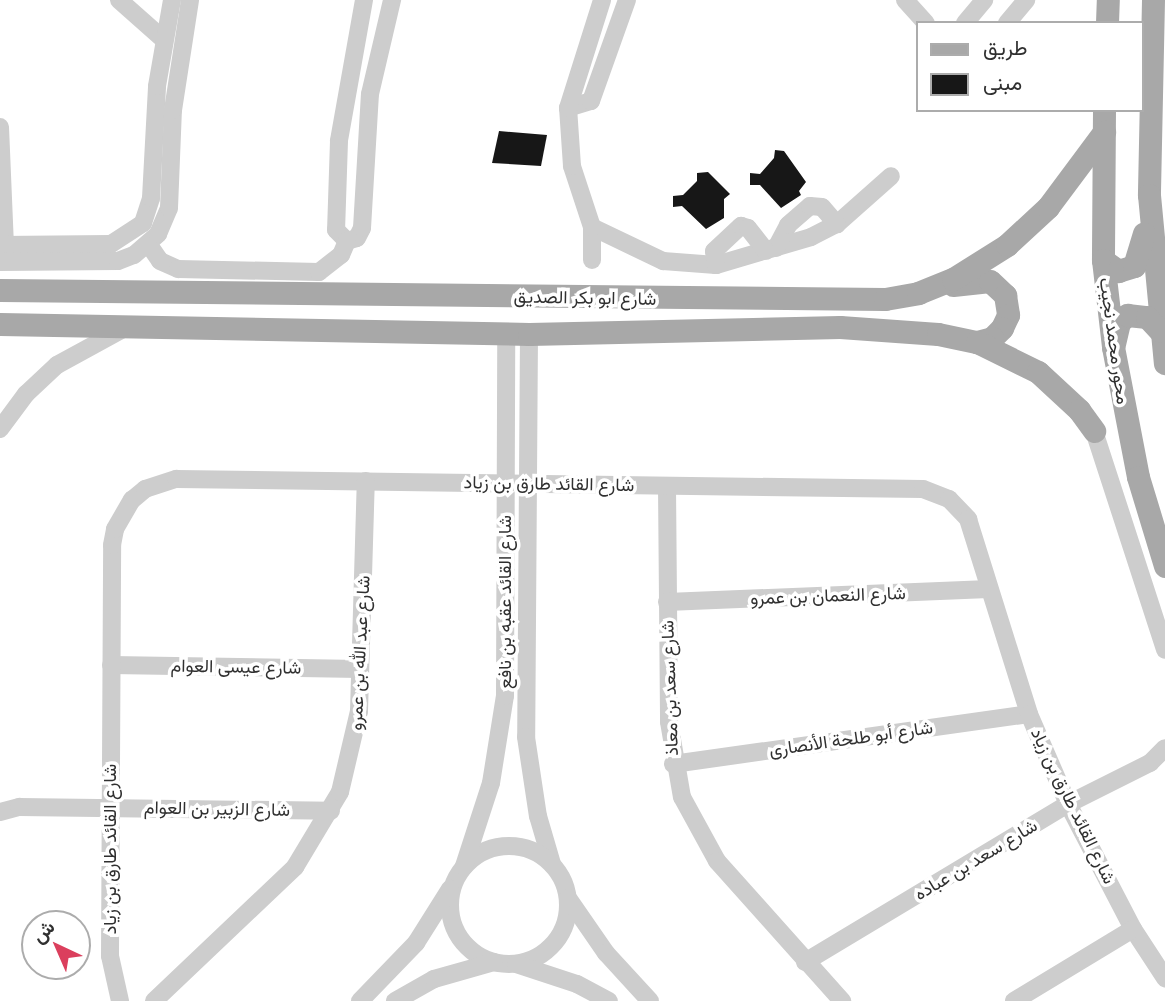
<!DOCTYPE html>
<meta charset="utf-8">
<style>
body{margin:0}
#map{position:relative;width:1165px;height:1001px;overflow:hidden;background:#fff;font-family:Raleway,Vazirmatn,sans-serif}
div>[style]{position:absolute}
.building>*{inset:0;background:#171717}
.minor>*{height:18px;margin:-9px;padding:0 9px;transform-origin:9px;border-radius:9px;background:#cdcdcd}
.minor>.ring{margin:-9px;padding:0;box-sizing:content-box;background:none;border:18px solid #cdcdcd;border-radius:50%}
.major>*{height:23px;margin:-11.5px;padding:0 11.5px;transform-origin:11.5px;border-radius:11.5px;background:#a8a8a8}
span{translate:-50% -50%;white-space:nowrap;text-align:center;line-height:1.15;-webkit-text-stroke:7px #fff;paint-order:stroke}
.street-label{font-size:18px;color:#303030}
.legend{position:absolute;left:916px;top:21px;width:228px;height:91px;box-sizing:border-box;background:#fff;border:2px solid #acacac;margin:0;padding:9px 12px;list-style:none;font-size:21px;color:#303030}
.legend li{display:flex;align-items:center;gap:14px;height:35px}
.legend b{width:35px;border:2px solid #acacac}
.north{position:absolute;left:21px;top:910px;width:70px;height:70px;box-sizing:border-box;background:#fff;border:2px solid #acacac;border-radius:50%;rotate:316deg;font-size:19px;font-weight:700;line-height:28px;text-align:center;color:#303030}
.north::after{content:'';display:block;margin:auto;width:24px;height:32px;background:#db3f5d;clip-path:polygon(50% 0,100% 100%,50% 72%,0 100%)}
</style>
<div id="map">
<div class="building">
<div style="clip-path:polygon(499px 131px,547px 135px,541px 166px,492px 163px)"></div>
<div style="clip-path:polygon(775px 150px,784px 151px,806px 182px,799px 191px,801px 195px,781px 208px,760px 185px,750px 185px,750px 173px,760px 174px,774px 158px)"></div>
<div style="clip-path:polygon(708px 172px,730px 194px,724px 199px,724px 218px,706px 229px,682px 206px,673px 207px,673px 196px,683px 195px,697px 181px,697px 173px)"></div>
</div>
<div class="minor">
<div style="left:119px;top:0;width:60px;rotate:41.6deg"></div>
<div style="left:364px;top:0;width:143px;rotate:100.1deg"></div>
<div style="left:339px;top:141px;width:89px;rotate:91.9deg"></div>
<div style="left:336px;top:230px;width:16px;rotate:45deg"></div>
<div style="left:347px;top:241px;width:10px;rotate:-17deg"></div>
<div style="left:357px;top:238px;width:11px;rotate:-63deg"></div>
<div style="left:362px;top:228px;width:134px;rotate:-86.6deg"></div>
<div style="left:370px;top:94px;width:97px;rotate:-76.8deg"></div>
<div style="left:905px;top:0;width:31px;rotate:48deg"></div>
<div style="left:965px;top:23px;width:30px;rotate:-50deg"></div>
<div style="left:1007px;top:23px;width:30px;rotate:-50deg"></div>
<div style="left:568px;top:108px;width:24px;rotate:-17deg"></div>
<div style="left:591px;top:101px;width:107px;rotate:-70.4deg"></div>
<div style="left:0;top:127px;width:118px;rotate:87.6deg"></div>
<div style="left:592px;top:227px;width:79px;rotate:25.6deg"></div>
<div style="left:663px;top:261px;width:53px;rotate:4.3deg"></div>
<div style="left:716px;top:265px;width:99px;rotate:-16.4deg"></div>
<div style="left:811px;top:237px;width:29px;rotate:-27deg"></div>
<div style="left:837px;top:224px;width:72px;rotate:-41.6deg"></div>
<div style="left:0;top:245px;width:111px;rotate:-0.5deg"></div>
<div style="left:111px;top:244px;width:38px;rotate:-33deg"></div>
<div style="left:143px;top:223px;width:26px;rotate:-72deg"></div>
<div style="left:151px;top:198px;width:112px;rotate:-86.9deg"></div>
<div style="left:157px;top:86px;width:87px;rotate:-80.1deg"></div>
<div style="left:149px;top:245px;width:19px;rotate:55deg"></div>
<div style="left:160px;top:261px;width:20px;rotate:24deg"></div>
<div style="left:178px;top:269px;width:141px;rotate:1.2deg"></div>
<div style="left:319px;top:272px;width:28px;rotate:-38deg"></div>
<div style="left:341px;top:255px;width:15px;rotate:-67deg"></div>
<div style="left:776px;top:248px;width:26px;rotate:-62deg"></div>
<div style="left:788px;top:225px;width:29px;rotate:-41deg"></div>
<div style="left:810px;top:206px;width:12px;rotate:5deg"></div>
<div style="left:822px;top:207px;width:23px;rotate:49deg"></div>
<div style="left:592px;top:260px;width:33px;rotate:-90deg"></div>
<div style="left:592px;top:227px;width:64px;rotate:-108.2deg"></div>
<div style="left:572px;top:166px;width:58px;rotate:-93.9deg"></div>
<div style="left:568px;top:108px;width:113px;rotate:-72.5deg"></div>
<div style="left:0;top:262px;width:118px;rotate:-0.5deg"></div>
<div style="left:118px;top:261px;width:17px;rotate:-21deg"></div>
<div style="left:134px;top:255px;width:32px;rotate:-41deg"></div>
<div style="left:158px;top:234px;width:28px;rotate:-67deg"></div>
<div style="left:169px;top:208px;width:98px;rotate:-87.7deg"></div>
<div style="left:173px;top:110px;width:111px;rotate:-81.2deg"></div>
<div style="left:716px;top:265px;width:14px;rotate:-98deg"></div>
<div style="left:714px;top:251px;width:37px;rotate:-43deg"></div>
<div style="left:741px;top:226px;width:7px;rotate:16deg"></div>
<div style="left:748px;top:228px;width:29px;rotate:52deg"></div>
<div style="left:529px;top:334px;width:403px;rotate:90.4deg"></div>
<div style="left:526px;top:737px;width:80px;rotate:81.4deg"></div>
<div style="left:538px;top:816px;width:50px;rotate:73.7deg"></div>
<div style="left:0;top:429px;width:44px;rotate:-53.4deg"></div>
<div style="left:26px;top:394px;width:42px;rotate:-43.1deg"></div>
<div style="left:57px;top:365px;width:77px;rotate:-28.6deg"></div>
<div style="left:1094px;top:431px;width:230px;rotate:72deg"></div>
<div style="left:667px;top:486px;width:236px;rotate:89.5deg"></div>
<div style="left:669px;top:722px;width:76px;rotate:80.2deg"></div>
<div style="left:682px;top:797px;width:73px;rotate:61.3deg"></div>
<div style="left:717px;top:861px;width:188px;rotate:48.2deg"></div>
<div style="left:667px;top:602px;width:322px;rotate:-2.3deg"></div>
<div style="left:111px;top:665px;width:249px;rotate:0.9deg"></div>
<div style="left:673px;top:764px;width:359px;rotate:-8deg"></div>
<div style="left:0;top:812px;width:20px;rotate:-15deg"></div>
<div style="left:19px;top:807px;width:312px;rotate:0.7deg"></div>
<div class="ring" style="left:450px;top:846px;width:100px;height:100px"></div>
<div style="left:464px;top:866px;width:87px;rotate:-72deg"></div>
<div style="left:491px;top:783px;width:88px;rotate:-80.9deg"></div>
<div style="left:505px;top:696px;width:363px;rotate:-89.8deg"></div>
<div style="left:568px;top:898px;width:67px;rotate:55.4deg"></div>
<div style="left:606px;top:953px;width:65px;rotate:47.5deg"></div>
<div style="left:805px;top:962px;width:307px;rotate:-31deg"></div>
<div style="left:1068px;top:804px;width:92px;rotate:-26.6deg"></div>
<div style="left:1150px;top:763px;width:21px;rotate:-45deg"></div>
<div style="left:516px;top:964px;width:64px;rotate:18.2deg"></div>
<div style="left:577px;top:984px;width:36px;rotate:28deg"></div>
<div style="left:120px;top:1001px;width:46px;rotate:-102.5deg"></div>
<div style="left:110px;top:956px;width:411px;rotate:-89.7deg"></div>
<div style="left:112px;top:545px;width:16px;rotate:-79deg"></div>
<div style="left:115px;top:529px;width:34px;rotate:-60deg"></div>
<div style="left:132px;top:500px;width:17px;rotate:-40deg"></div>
<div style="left:145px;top:489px;width:33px;rotate:-18deg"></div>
<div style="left:176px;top:479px;width:747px;rotate:0.77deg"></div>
<div style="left:923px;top:489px;width:28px;rotate:21deg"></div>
<div style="left:949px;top:499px;width:28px;rotate:46deg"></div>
<div style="left:968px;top:519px;width:204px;rotate:72.6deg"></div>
<div style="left:1029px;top:714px;width:98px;rotate:66.6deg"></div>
<div style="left:1068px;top:804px;width:141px;rotate:62.5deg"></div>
<div style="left:1133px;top:929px;width:59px;rotate:56.9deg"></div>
<div style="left:154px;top:1001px;width:195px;rotate:-43.5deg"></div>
<div style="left:295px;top:867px;width:87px;rotate:-59deg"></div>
<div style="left:340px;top:792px;width:83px;rotate:-76.8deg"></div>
<div style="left:359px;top:711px;width:230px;rotate:-88.3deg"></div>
<div style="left:360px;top:1001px;width:81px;rotate:-46deg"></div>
<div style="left:416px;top:943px;width:64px;rotate:-57.8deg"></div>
<div style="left:395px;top:1001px;width:45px;rotate:-29.4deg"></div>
<div style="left:434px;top:979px;width:62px;rotate:-15.8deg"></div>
<div style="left:1014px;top:1001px;width:139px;rotate:-31.2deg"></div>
</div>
<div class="major">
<div style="left:1153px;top:0;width:195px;rotate:91.2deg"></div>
<div style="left:1149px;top:195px;width:169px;rotate:84.6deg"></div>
<div style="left:1107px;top:23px;width:23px;rotate:-88deg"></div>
<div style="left:1104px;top:110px;width:150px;rotate:90.4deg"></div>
<div style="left:1103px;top:260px;width:88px;rotate:83.4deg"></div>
<div style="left:1113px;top:347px;width:132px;rotate:79.1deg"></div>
<div style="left:1138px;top:477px;width:93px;rotate:73.1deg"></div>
<div style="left:1103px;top:260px;width:19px;rotate:36deg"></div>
<div style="left:1118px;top:271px;width:17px;rotate:-17deg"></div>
<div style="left:1134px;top:266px;width:34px;rotate:-73deg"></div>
<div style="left:953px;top:285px;width:37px;rotate:-6deg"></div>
<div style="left:990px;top:281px;width:21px;rotate:43deg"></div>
<div style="left:1005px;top:295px;width:20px;rotate:81deg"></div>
<div style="left:1008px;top:315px;width:14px;rotate:115deg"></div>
<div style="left:1002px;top:328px;width:14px;rotate:135deg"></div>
<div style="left:992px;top:338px;width:16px;rotate:165deg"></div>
<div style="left:0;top:290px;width:885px;rotate:0.58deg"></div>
<div style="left:885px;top:299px;width:34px;rotate:-10deg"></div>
<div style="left:918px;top:293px;width:38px;rotate:-22deg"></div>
<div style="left:953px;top:279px;width:64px;rotate:-32.2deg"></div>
<div style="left:1007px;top:245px;width:56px;rotate:-42.8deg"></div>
<div style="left:1048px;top:207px;width:94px;rotate:-53.3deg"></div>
<div style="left:0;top:324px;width:529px;rotate:1.08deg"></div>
<div style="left:529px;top:334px;width:311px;rotate:-1.3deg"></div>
<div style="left:840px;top:327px;width:98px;rotate:4.1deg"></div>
<div style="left:938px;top:334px;width:40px;rotate:12deg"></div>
<div style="left:977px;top:342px;width:68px;rotate:26.2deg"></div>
<div style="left:1038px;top:372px;width:56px;rotate:42.8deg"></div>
<div style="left:1079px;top:410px;width:26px;rotate:54deg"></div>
<div style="left:1114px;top:344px;width:23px;rotate:-77deg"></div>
<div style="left:1119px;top:322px;width:11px;rotate:-41deg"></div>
<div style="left:1127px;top:315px;width:20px;rotate:6deg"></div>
<div style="left:1147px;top:317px;width:19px;rotate:47deg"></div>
</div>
<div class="street-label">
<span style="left:585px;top:298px;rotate:1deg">شارع ابو بكر الصديق</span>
<span style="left:1114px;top:341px;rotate:82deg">محور محمد نجيب</span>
<span style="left:549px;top:484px;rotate:1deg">شارع القائد طارق بن زياد</span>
<span style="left:828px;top:596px;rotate:-2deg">شارع النعمان بن عمرو</span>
<span style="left:505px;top:602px;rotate:-90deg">شارع القائد عقبه بن نافع</span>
<span style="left:360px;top:653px;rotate:-87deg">شارع عبد الله بن عمرو</span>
<span style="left:236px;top:667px;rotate:1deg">شارع عيسى العوام</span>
<span style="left:670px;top:688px;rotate:-92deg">شارع سعد بن معاذ</span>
<span style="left:851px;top:739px;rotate:-8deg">شارع أبو طلحة الأنصارى</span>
<span style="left:1073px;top:806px;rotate:64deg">شارع القائد طارق بن زياد</span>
<span style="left:217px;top:809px;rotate:1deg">شارع الزبير بن العوام</span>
<span style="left:110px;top:849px;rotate:-90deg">شارع القائد طارق بن زياد</span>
<span style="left:976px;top:860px;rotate:-31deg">شارع سعد بن عباده</span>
</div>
<ul class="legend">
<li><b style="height:9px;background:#a8a8a8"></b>طريق</li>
<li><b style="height:19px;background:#171717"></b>مبنى</li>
</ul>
<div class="north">ش</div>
</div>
